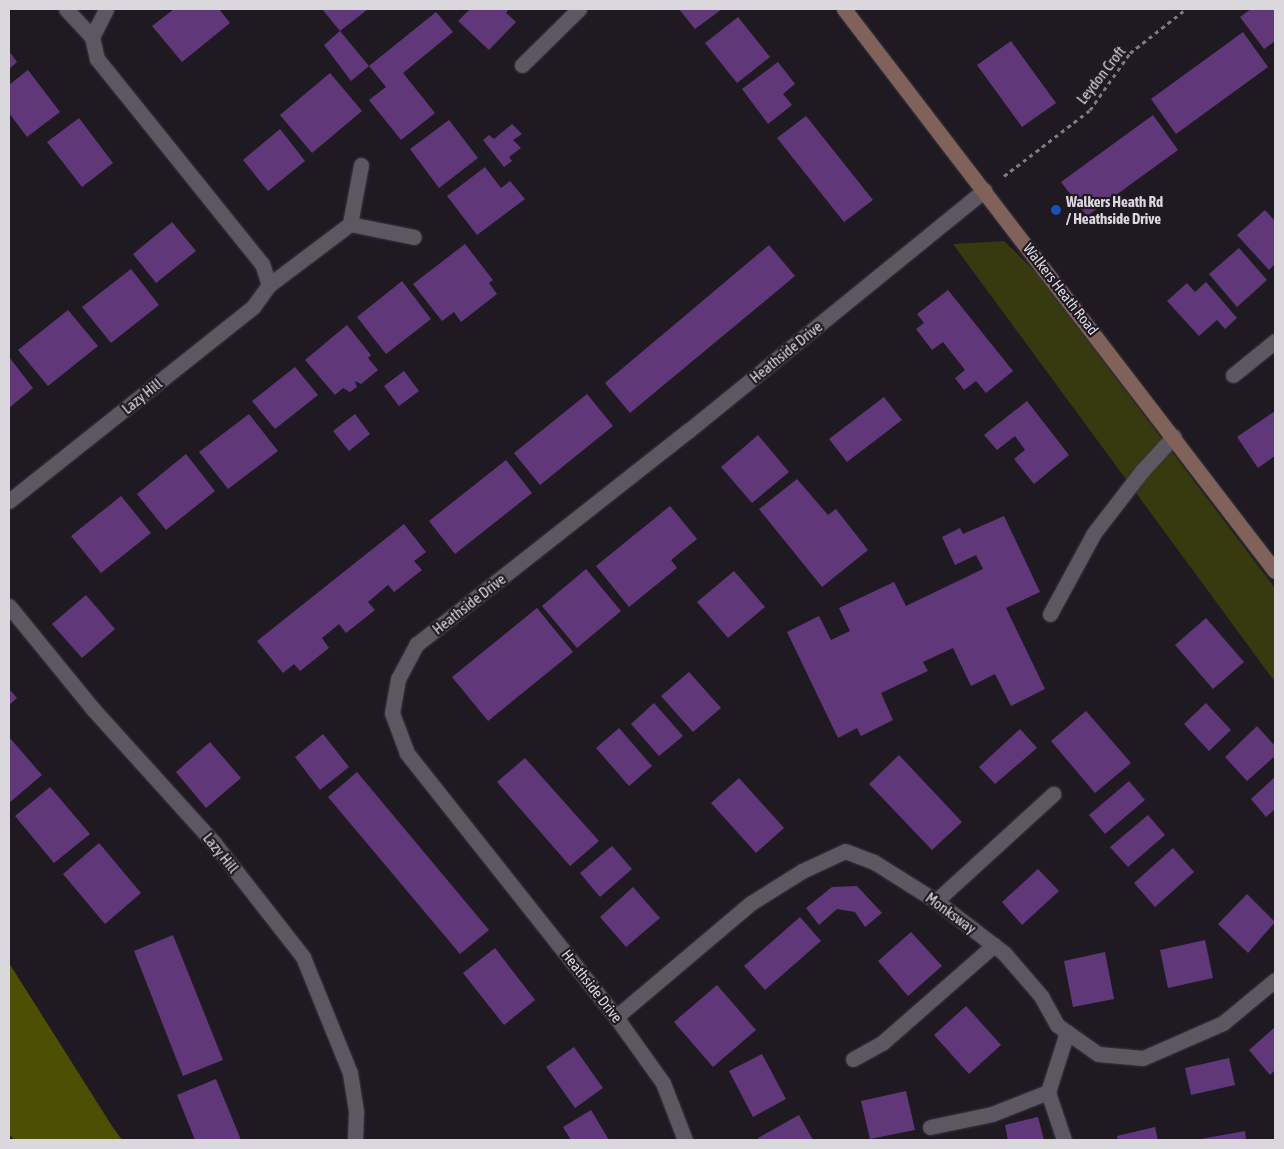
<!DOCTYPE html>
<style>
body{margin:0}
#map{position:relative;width:1284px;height:1149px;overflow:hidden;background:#1f1a22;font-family:"Asap Condensed",sans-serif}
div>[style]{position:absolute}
.green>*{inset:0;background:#37390f}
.forest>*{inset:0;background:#4d5002}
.building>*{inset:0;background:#60387a}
.path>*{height:3px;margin-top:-1.5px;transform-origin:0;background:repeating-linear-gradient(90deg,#7f7b82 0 4px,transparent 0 8px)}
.roads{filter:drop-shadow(0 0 1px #3b373e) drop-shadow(0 0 1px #3b373e)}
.lane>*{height:15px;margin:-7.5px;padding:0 7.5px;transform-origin:7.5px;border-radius:7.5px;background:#5c5761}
.street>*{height:15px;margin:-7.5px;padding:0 7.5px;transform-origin:7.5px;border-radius:7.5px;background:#5c5761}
.secondary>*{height:15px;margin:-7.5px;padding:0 7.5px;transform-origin:7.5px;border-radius:7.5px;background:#81625b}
.dots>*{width:14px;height:14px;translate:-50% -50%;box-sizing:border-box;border:2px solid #1f1a22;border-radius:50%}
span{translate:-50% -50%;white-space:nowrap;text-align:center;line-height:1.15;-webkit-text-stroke:4.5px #1f1a22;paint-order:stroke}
.street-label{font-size:15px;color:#dad7dd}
.poi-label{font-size:15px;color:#dad7dd;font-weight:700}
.left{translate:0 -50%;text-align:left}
.frame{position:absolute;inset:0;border:10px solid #dad7dd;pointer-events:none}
</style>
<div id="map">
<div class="green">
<div style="clip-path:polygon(1004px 241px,1035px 271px,1275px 588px,1275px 682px,953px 244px)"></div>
</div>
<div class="forest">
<div style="clip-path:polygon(9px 963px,112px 1126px,122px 1140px,14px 1140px,9px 1134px)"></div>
</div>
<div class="building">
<div style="clip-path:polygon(174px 9px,219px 9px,230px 23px,182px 62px,152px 26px)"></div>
<div style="clip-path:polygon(322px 9px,368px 9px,340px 31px)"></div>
<div style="clip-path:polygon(470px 9px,509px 9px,506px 13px,516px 22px,489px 50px,458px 21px)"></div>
<div style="clip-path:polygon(679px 9px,722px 9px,695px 29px)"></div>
<div style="clip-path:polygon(1251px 9px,1275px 9px,1275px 41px,1264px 49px,1240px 17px)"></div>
<div style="clip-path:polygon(436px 12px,453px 32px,403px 73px,435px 113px,401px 140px,369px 100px,386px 87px,369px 66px)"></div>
<div style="clip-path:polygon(738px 17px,770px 57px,737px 83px,705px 43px)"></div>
<div style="clip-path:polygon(340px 31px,369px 66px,351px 81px,324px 45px)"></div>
<div style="clip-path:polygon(1243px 32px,1268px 67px,1176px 134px,1151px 99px)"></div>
<div style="clip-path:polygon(1011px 41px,1056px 103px,1022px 127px,977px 65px)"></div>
<div style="clip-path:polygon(9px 51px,17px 62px,9px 69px)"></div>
<div style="clip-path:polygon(778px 62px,795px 84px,783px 94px,792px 105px,768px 124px,742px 89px)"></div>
<div style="clip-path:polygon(28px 70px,60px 112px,27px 137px,9px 113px,9px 85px)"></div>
<div style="clip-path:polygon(330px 73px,362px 111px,312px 153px,280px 115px)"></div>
<div style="clip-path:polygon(1153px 115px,1178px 150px,1087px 216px,1061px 182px)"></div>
<div style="clip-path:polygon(806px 116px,873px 200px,844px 222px,777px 138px)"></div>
<div style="clip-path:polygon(79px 118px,113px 163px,82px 187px,47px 142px)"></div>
<div style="clip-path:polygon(449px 120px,478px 158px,439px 188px,410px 149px)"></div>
<div style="clip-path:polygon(512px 124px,522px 134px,513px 140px,521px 148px,509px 157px,512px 161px,504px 167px,483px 140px,489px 135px,494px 139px)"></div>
<div style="clip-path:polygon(280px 129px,305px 161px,268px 191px,243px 160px)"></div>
<div style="clip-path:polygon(485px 167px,501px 188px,510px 181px,525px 199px,477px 235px,447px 196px)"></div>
<div style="clip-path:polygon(1265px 210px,1275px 221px,1275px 264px,1269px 270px,1237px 235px)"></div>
<div style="clip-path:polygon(172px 222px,196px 251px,156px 283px,133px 254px)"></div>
<div style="clip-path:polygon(465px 244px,493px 280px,489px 283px,497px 294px,461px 322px,454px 312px,442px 321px,413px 284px)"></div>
<div style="clip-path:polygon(769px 245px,795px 276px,630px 413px,605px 383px)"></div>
<div style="clip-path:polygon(1239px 248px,1267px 280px,1237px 307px,1209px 274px)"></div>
<div style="clip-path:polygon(131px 269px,159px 305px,111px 343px,82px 307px)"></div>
<div style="clip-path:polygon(402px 281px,431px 319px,386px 354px,357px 317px)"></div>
<div style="clip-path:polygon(1206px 282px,1237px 318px,1225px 329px,1217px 320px,1199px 336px,1167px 301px,1187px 283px,1195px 292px)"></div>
<div style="clip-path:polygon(948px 290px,1013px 371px,986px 393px,976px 381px,964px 390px,955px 378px,965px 370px,943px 342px,932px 350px,916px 329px,924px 323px,917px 314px)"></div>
<div style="clip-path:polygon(68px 310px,98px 346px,48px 386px,18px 350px)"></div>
<div style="clip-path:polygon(347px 325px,371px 355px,368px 358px,378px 370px,361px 384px,355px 381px,357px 387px,350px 392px,343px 388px,335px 395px,305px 360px)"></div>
<div style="clip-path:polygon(9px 357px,33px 388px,9px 408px)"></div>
<div style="clip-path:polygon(295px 367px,318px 395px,275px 429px,252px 401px)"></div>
<div style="clip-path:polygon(404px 371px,419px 391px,399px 406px,384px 386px)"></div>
<div style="clip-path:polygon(587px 394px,613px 426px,540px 485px,514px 453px)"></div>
<div style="clip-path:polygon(884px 397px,902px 420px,847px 462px,829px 439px)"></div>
<div style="clip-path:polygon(1027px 401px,1069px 455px,1034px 484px,1014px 459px,1025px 450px,1015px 436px,997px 450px,984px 435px)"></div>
<div style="clip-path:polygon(1275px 411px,1275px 456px,1258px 468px,1237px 437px)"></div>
<div style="clip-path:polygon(249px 414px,278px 451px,228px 489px,199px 452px)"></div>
<div style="clip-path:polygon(355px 414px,370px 434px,349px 451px,333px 431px)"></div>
<div style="clip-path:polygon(758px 435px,789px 472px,752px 503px,721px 467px)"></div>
<div style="clip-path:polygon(186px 454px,215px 491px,166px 530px,137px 494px)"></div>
<div style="clip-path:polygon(506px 460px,532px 493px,455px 554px,429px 521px)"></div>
<div style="clip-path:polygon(797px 479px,828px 515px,836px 509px,868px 550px,822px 587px,759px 509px)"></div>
<div style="clip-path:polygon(121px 496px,151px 533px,101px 573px,71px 536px)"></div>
<div style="clip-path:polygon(670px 506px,697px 539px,671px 560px,677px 568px,629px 607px,596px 566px)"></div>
<div style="clip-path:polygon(1004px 516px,1040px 592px,1006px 608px,1045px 689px,1011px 706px,995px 674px,971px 686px,953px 648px,923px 662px,928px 671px,881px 693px,893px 720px,861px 736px,857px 728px,838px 738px,787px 632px,819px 616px,831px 640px,850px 631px,839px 608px,894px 582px,906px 606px,983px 569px,976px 555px,955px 565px,942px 537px,960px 528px,963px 534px)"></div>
<div style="clip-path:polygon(404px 524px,426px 552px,414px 561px,422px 570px,394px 592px,388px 585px,368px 602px,375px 610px,346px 633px,339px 624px,322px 638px,329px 648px,300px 671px,294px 664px,283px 673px,257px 641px)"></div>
<div style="clip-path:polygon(586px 569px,621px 611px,577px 648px,542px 606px)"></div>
<div style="clip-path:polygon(734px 571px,765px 607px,728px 638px,697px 602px)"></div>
<div style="clip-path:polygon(86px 595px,115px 629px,82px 658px,52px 624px)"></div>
<div style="clip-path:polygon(537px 608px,573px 652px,488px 721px,452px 677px)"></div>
<div style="clip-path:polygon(1206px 618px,1244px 662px,1213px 689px,1175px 645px)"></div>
<div style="clip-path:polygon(689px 672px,721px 708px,693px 732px,661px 696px)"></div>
<div style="clip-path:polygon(9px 689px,17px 698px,9px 705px)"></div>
<div style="clip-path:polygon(654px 703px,683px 736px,659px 756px,631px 724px)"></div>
<div style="clip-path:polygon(1206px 703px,1231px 730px,1209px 751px,1184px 724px)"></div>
<div style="clip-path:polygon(1086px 711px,1131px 763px,1095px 793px,1051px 741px)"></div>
<div style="clip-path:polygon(1257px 726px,1275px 746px,1275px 756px,1247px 781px,1225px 757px)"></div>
<div style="clip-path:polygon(619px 728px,652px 766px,629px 786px,596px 748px)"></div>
<div style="clip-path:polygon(1020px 729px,1037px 748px,995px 784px,979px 767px)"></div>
<div style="clip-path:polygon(323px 734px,349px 767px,320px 790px,295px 757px)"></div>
<div style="clip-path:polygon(9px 737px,42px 775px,9px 803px)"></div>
<div style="clip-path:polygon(210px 742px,241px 778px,206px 808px,176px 772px)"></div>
<div style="clip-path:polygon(899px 755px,962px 822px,932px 850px,869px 784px)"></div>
<div style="clip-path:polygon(525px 758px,599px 841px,570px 866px,497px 782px)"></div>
<div style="clip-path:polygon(357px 772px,489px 930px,460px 954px,328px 797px)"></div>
<div style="clip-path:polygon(1275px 777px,1275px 809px,1266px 817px,1251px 799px)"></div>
<div style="clip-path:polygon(739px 778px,784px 828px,756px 853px,711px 803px)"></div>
<div style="clip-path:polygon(1129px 781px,1145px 800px,1105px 834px,1089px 815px)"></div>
<div style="clip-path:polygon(50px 787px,90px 834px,54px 863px,15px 816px)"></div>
<div style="clip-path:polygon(1148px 815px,1165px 835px,1128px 867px,1110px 847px)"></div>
<div style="clip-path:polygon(99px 843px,141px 893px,105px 924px,63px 874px)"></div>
<div style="clip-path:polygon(612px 846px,632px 869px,600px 897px,580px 873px)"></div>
<div style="clip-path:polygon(1173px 848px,1194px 872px,1155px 907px,1134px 883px)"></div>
<div style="clip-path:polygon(1038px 869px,1059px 891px,1022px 925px,1002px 902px)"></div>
<div style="clip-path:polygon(857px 886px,882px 913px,865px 927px,855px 912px,837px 909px,819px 925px,806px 908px,832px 887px)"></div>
<div style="clip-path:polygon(633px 887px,660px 918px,626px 947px,600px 917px)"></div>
<div style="clip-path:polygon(1247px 894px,1275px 922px,1248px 953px,1218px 924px)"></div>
<div style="clip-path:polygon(800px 917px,821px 941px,765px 990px,744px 966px)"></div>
<div style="clip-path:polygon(911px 932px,942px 966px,908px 996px,878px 961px)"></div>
<div style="clip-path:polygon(173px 935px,223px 1060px,183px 1076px,134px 951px)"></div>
<div style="clip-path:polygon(1205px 940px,1213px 978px,1168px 988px,1160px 950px)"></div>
<div style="clip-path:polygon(495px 948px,535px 1000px,504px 1025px,463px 973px)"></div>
<div style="clip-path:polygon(1105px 952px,1114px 999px,1073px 1007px,1064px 961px)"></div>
<div style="clip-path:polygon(717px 985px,756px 1030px,713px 1067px,674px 1022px)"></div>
<div style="clip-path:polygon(966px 1006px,1001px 1045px,969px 1074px,934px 1035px)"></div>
<div style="clip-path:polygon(1275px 1027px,1275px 1070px,1270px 1075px,1249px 1050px)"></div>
<div style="clip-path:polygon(574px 1047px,603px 1088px,575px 1108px,546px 1067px)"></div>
<div style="clip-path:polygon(762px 1054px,786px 1099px,753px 1117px,729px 1071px)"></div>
<div style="clip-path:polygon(1229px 1058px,1235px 1085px,1191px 1095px,1185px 1068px)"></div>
<div style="clip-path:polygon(216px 1079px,241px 1140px,195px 1140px,177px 1095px)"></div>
<div style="clip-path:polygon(906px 1091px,915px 1130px,870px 1139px,861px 1101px)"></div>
<div style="clip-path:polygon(591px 1110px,609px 1140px,571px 1140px,563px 1127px)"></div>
<div style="clip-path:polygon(799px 1115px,813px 1140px,759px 1140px,758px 1138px)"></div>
<div style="clip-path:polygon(1038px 1117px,1044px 1140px,1008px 1140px,1005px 1125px)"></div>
<div style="clip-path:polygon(1155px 1127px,1158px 1140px,1118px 1140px,1117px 1136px)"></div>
<div style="clip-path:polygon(1245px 1131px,1246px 1140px,1202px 1140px,1201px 1139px)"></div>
</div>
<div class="path">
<div style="left:1004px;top:176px;width:108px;rotate:-37.5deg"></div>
<div style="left:1090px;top:110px;width:70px;rotate:-54.9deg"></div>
<div style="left:1130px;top:53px;width:71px;rotate:-38.2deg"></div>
</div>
<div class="roads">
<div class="lane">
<div style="left:1233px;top:375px;width:54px;rotate:-39deg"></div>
<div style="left:1050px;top:614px;width:92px;rotate:-61.5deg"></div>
<div style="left:1094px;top:533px;width:78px;rotate:-52.3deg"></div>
<div style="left:1142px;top:471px;width:47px;rotate:-47.6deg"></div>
<div style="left:853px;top:1059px;width:33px;rotate:-29deg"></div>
<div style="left:882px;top:1043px;width:149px;rotate:-41.2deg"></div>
<div style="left:1048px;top:1092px;width:51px;rotate:71.6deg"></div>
<div style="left:930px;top:1127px;width:63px;rotate:-11.8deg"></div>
<div style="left:992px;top:1114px;width:60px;rotate:-21.4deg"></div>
<div style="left:1048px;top:1092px;width:63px;rotate:-72.4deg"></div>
</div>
<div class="street">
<div style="left:92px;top:37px;width:31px;rotate:-63deg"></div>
<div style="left:522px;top:65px;width:80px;rotate:-44.5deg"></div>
<div style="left:361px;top:165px;width:60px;rotate:100.6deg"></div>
<div style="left:350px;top:224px;width:65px;rotate:11.5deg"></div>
<div style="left:269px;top:285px;width:101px;rotate:-37deg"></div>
<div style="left:9px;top:501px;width:312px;rotate:-38.5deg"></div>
<div style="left:253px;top:307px;width:27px;rotate:-54deg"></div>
<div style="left:269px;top:285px;width:22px;rotate:-108deg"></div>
<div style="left:262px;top:264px;width:263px;rotate:-128.8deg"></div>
<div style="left:97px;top:59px;width:23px;rotate:-103deg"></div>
<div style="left:92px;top:37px;width:38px;rotate:-133deg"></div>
<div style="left:9px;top:606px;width:133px;rotate:50.8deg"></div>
<div style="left:93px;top:709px;width:181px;rotate:47.9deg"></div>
<div style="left:214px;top:843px;width:145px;rotate:52deg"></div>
<div style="left:303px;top:957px;width:125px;rotate:67.9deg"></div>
<div style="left:350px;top:1073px;width:39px;rotate:81deg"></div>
<div style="left:356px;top:1112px;width:28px;rotate:92deg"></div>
<div style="left:936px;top:901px;width:159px;rotate:-42.4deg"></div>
<div style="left:616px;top:1017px;width:177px;rotate:-40.2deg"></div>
<div style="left:751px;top:903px;width:60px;rotate:-32.1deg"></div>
<div style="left:802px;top:871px;width:47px;rotate:-24.9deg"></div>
<div style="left:845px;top:851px;width:31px;rotate:21deg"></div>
<div style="left:874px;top:862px;width:73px;rotate:32.2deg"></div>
<div style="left:936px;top:901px;width:86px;rotate:37.4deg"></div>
<div style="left:1004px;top:953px;width:57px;rotate:49.3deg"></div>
<div style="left:1041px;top:996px;width:33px;rotate:61deg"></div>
<div style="left:1057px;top:1025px;width:50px;rotate:35.3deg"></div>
<div style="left:1098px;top:1054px;width:45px;rotate:5.1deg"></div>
<div style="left:1143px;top:1058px;width:87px;rotate:-23.6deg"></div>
<div style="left:1223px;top:1023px;width:67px;rotate:-39.6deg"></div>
<div style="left:685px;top:1140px;width:61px;rotate:-111.1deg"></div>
<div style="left:663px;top:1083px;width:81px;rotate:-125.5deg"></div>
<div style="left:616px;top:1017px;width:337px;rotate:-128.4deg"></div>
<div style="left:407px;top:753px;width:43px;rotate:-110.6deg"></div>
<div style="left:392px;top:713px;width:35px;rotate:-80deg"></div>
<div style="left:398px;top:679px;width:40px;rotate:-62deg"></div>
<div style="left:417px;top:644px;width:345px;rotate:-38.2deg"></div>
<div style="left:688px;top:431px;width:382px;rotate:-39.1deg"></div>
</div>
<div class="secondary">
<div style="left:844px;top:9px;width:708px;rotate:52.52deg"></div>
</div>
</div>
<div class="dots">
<div style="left:1056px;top:210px;background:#1a4fb4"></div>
</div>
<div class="street-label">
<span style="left:1101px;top:75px;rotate:-52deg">Leydon Croft</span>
<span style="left:1061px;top:289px;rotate:52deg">Walkers Heath Road</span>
<span style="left:786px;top:352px;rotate:-39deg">Heathside Drive</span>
<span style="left:142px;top:396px;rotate:-39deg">Lazy Hill</span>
<span style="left:469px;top:604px;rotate:-38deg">Heathside Drive</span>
<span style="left:221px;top:853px;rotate:51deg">Lazy Hill</span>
<span style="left:951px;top:913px;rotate:36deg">Monksway</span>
<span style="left:592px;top:986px;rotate:52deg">Heathside Drive</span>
</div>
<div class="poi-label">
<span class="left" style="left:1066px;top:210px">Walkers Heath Rd<br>/ Heathside Drive</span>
</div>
<div class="frame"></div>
</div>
